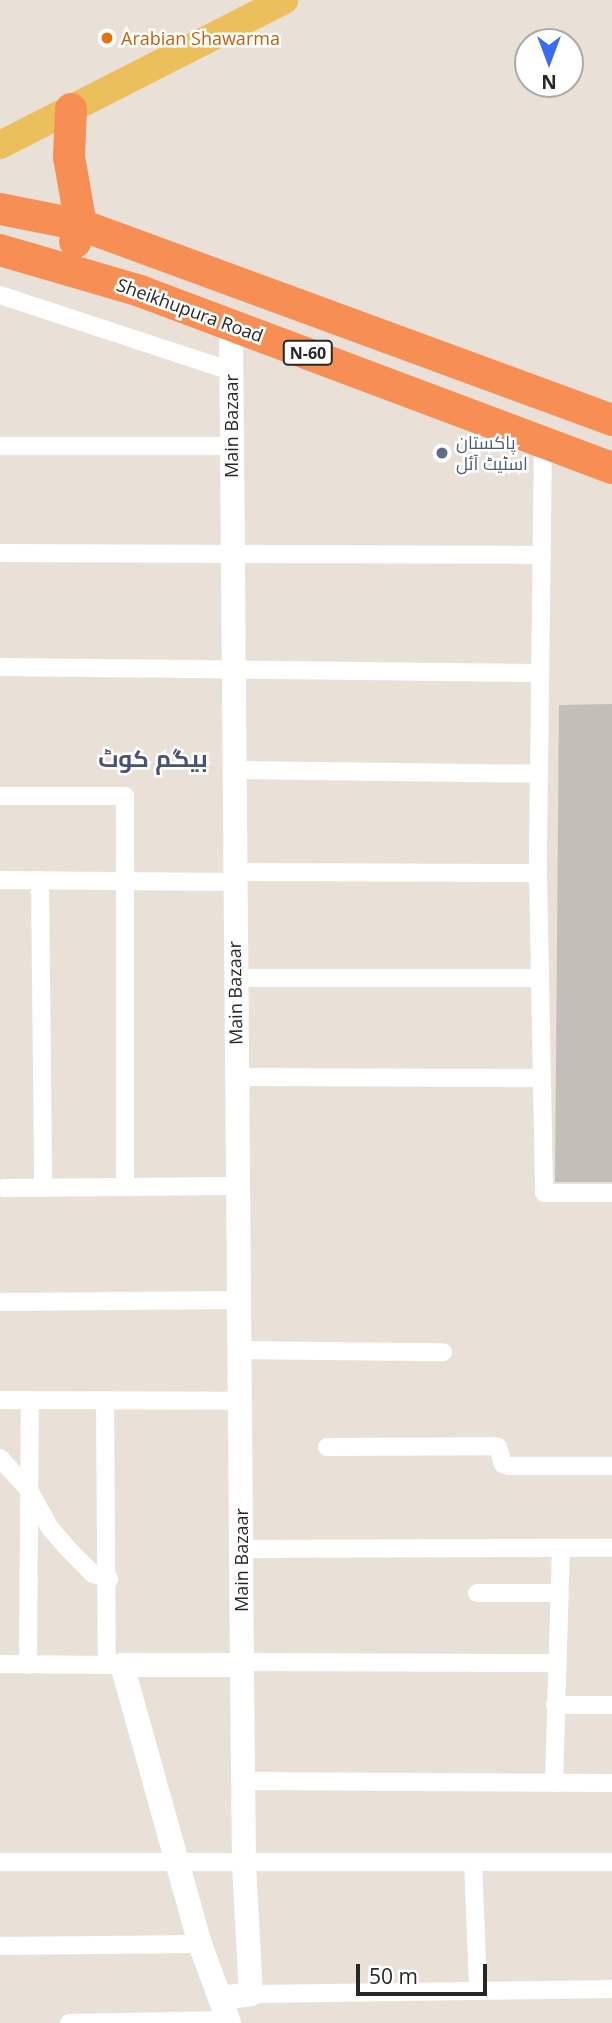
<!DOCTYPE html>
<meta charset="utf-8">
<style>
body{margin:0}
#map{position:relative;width:612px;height:2023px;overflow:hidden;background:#e9e1d8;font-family:"Open Sans",Cairo,sans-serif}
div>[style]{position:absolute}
.building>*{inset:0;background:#c4beb8}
.street>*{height:18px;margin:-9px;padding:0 9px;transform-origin:9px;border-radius:9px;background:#fff}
.secondary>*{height:24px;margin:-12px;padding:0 12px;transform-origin:12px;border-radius:12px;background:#fff}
.primary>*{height:28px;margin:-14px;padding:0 14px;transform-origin:14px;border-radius:14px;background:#eabf5c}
.highway>*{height:32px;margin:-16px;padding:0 16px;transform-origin:16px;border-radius:16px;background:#f78f55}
.dots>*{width:19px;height:19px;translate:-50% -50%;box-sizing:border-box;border:4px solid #fff;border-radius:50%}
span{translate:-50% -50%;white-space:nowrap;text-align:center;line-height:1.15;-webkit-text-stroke:5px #fff;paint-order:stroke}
.shield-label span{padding:2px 5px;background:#fff;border:2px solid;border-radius:5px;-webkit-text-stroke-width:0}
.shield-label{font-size:16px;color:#272727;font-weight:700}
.food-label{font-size:18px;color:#c56008}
.left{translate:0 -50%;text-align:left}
.street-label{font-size:18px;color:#272727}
.service-label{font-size:18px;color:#4e5e75}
.district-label{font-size:24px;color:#495475;font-weight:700}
.north{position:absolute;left:514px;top:28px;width:70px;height:70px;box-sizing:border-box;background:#fff;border:2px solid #a9a9a9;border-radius:50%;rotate:180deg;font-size:19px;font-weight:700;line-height:28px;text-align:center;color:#272727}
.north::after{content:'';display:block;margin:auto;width:24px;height:32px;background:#3c6bf2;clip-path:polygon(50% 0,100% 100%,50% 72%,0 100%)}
.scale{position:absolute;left:356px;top:1964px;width:131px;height:32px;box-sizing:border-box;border:4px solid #272727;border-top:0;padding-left:9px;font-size:21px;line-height:24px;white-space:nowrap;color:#272727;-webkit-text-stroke:5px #fff;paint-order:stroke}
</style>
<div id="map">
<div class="building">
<div style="clip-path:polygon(612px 704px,612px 1182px,555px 1182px,559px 705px)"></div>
</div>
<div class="street">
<div style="left:0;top:295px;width:243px;rotate:18.2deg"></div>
<div style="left:543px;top:442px;width:431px;rotate:90.7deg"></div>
<div style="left:538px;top:873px;width:320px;rotate:88.9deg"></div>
<div style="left:544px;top:1193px;width:68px"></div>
<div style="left:0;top:446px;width:231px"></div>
<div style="left:0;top:553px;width:542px;rotate:0.21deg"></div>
<div style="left:0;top:667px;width:540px;rotate:0.64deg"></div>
<div style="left:233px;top:770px;width:306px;rotate:0.7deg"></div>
<div style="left:0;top:796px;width:125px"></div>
<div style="left:125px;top:796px;width:391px;rotate:90deg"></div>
<div style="left:234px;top:872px;width:304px;rotate:0.2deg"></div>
<div style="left:0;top:880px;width:234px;rotate:0.5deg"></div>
<div style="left:40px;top:880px;width:307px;rotate:89.4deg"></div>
<div style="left:235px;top:978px;width:304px"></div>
<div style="left:236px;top:1077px;width:306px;rotate:0.2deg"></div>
<div style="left:4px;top:1188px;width:233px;rotate:-0.5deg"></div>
<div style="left:0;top:1302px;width:239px;rotate:-0.5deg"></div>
<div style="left:239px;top:1350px;width:204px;rotate:0.6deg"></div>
<div style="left:0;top:1400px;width:240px;rotate:0.2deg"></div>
<div style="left:105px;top:1401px;width:264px;rotate:89.6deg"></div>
<div style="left:327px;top:1447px;width:166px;rotate:-0.3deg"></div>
<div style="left:493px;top:1446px;width:5px;rotate:11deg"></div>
<div style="left:498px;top:1447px;width:18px;rotate:74deg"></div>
<div style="left:503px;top:1464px;width:6px;rotate:18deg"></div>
<div style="left:509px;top:1466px;width:103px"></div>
<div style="left:0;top:1458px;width:43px;rotate:47.8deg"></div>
<div style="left:29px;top:1490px;width:43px;rotate:61.1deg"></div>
<div style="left:50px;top:1528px;width:29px;rotate:49deg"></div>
<div style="left:69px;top:1550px;width:34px;rotate:45deg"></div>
<div style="left:93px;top:1574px;width:17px;rotate:17deg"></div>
<div style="left:241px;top:1549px;width:371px;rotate:-0.2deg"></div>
<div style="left:477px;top:1593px;width:82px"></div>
<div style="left:242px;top:1662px;width:314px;rotate:0.2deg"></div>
<div style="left:0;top:1664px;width:118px;rotate:0.5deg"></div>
<div style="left:28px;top:1665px;width:265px;rotate:-89.6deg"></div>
<div style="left:555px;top:1705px;width:57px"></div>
<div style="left:243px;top:1781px;width:369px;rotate:0.3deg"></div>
<div style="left:554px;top:1783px;width:235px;rotate:-88.3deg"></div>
<div style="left:0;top:1862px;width:612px"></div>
<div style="left:473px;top:1862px;width:127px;rotate:87.7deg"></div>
<div style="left:0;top:1946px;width:200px;rotate:-0.6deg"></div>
<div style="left:251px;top:1994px;width:361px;rotate:-0.8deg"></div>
<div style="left:69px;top:2023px;width:159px;rotate:-1.1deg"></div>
</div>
<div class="secondary">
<div style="left:231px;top:324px;width:1338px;rotate:89.53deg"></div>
<div style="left:220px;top:1998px;width:31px;rotate:-7deg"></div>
<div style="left:251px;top:1994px;width:130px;rotate:-93.1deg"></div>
<div style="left:244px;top:1864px;width:199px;rotate:-90.6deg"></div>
<div style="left:242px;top:1665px;width:120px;rotate:180deg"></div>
<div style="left:122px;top:1665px;width:290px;rotate:74.4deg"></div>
<div style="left:200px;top:1944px;width:84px;rotate:69.8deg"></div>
</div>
<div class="primary">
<div style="left:0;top:145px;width:319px;rotate:-27deg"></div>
</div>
<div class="highway">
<div style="left:71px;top:109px;width:48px;rotate:92.4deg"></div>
<div style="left:69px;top:157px;width:69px;rotate:80deg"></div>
<div style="left:81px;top:225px;width:18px;rotate:109deg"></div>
<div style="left:0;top:209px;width:83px;rotate:11.2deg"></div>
<div style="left:81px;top:225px;width:566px;rotate:20.16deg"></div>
<div style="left:0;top:250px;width:146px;rotate:16.3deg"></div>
<div style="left:140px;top:291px;width:504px;rotate:20.56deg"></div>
</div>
<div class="dots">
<div style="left:107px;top:38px;background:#e8710a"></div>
<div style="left:442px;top:453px;background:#5c6f8a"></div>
</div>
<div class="shield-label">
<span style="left:308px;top:353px">N-60</span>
</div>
<div class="food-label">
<span class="left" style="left:121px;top:38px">Arabian Shawarma</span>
</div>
<div class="street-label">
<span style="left:190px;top:310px;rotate:20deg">Sheikhupura Road</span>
<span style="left:231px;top:426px;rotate:-90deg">Main Bazaar</span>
<span style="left:235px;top:993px;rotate:-91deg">Main Bazaar</span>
<span style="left:241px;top:1560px;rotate:-90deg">Main Bazaar</span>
</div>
<div class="service-label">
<span class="left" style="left:456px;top:453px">پاکستان<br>اسٹیٹ آئل</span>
</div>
<div class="district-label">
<span style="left:153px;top:758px">بیگم کوٹ</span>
</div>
<div class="north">N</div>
<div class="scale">50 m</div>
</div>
